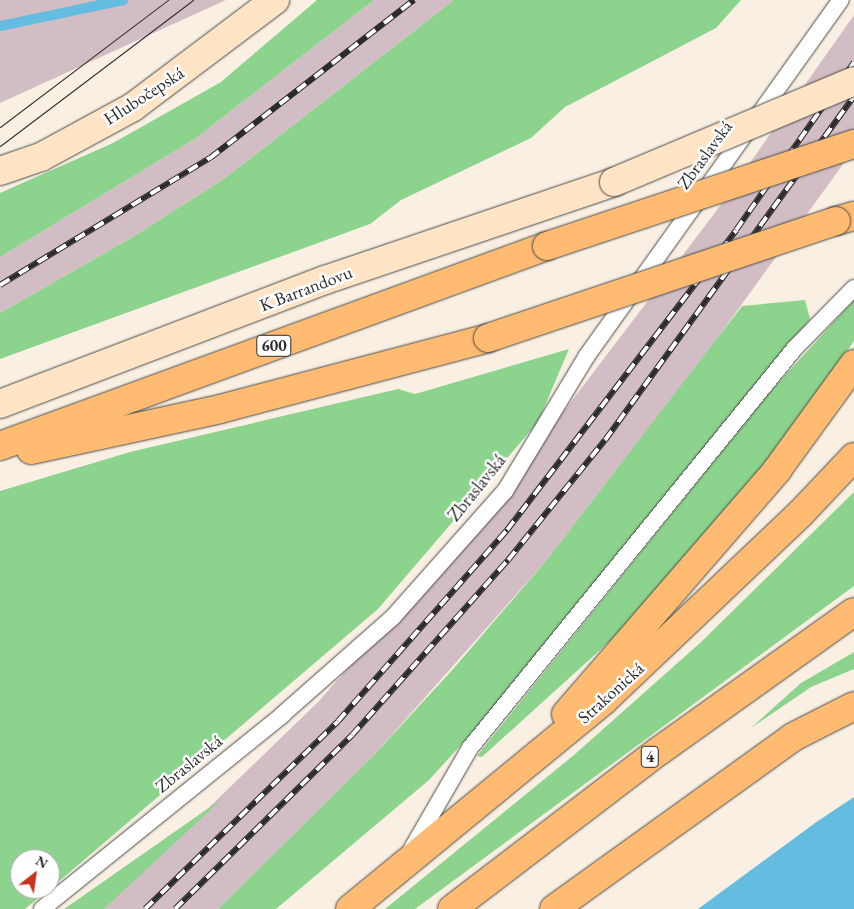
<!DOCTYPE html>
<meta charset="utf-8">
<style>
body{margin:0}
#map{position:relative;width:854px;height:909px;overflow:hidden;background:#f9f0e3;font-family:"EB Garamond",serif}
div>[style]{position:absolute}
.industrial>*{inset:0;background:#d2bdc5}
.green>*{inset:0;background:#8cd38e}
.water>*{inset:0;background:#64bce1}
.stream>*{height:10px;margin:-5px;padding:0 5px;transform-origin:5px;border-radius:5px;background:#64bce1}
.roads{filter:drop-shadow(0 0 1px #4a4947) drop-shadow(0 0 1px #4a4947)}
.lane>*{height:16px;margin:-8px;padding:0 8px;transform-origin:8px;border-radius:8px;background:#fff}
.secondary>*{height:28px;margin:-14px;padding:0 14px;transform-origin:14px;border-radius:14px;background:#ffe4c6}
.primary>*{height:28px;margin:-14px;padding:0 14px;transform-origin:14px;border-radius:14px;background:#ffbb71}
.tram>*{height:1px;margin:-0.5px;padding:0 0.5px;transform-origin:0.5px;border-radius:0.5px;background:#2b2b2b}
.rail>*{height:5.5px;margin-top:-2.75px;transform-origin:0;background:repeating-linear-gradient(90deg,#fff 0 11px,#2b2b2b 0 22px);box-sizing:border-box;border-block:1px solid #2b2b2b}
.bridges{filter:drop-shadow(0 0 1px #4a4947) drop-shadow(0 0 1px #4a4947)}
.secondary-bridge>*{height:28px;margin:-14px;padding:0 14px;transform-origin:14px;border-radius:14px;background:#ffe4c6}
.primary-bridge>*{height:28px;margin:-14px;padding:0 14px;transform-origin:14px;border-radius:14px;background:#ffbb71}
span{translate:-50% -50%;white-space:nowrap;text-align:center;line-height:1.15;-webkit-text-stroke:5px #fff;paint-order:stroke}
.shield-label span{padding:1px 4px;background:#fff;border:1px solid;border-radius:4px;-webkit-text-stroke-width:0}
.shield-label{font-size:16px;color:#2b2b2b;font-weight:700}
.street-label{font-size:18px;color:#2b2b2b}
.north{position:absolute;left:10px;top:849px;width:50px;height:50px;box-sizing:border-box;background:#fff;border:1px solid #aaa;border-radius:50%;rotate:30deg;font-size:14px;font-weight:700;line-height:20px;text-align:center;color:#2b2b2b}
.north::after{content:'';display:block;margin:auto;width:18px;height:22px;background:#c8321e;clip-path:polygon(50% 0,100% 100%,50% 72%,0 100%)}
</style>
<div id="map">
<div class="industrial">
<div style="clip-path:polygon(0 0,226px 0,0 103px)"></div>
<div style="clip-path:polygon(374px 0,454px 0,224px 179px,131px 238px,0 313px,0 257px,196px 138px)"></div>
<div style="clip-path:polygon(854px 15px,854px 149px,708px 351px,546px 561px,374px 755px,218px 909px,104px 909px,318px 702px,487px 512px,714px 214px)"></div>
</div>
<div class="green">
<div style="clip-path:polygon(317px 0,374px 0,196px 138px,0 257px,0 193px,113px 143px,221px 82px)"></div>
<div style="clip-path:polygon(454px 0,741px 0,716px 28px,565px 107px,531px 138px,401px 200px,370px 224px,0 359px,0 313px,131px 238px,224px 179px)"></div>
<div style="clip-path:polygon(805px 300px,810px 319px,480px 724px,429px 780px,276px 909px,218px 909px,374px 755px,454px 668px,546px 561px,742px 306px)"></div>
<div style="clip-path:polygon(854px 300px,854px 341px,749px 487px,611px 640px,482px 757px,477px 756px,768px 394px)"></div>
<div style="clip-path:polygon(569px 349px,538px 422px,378px 609px,50px 889px,50px 859px,20px 859px,20px 889px,49px 889px,25px 909px,0 909px,0 491px,130px 452px,398px 389px,415px 394px)"></div>
<div style="clip-path:polygon(854px 492px,854px 586px,415px 909px,385px 909px,574px 755px,700px 643px)"></div>
<div style="clip-path:polygon(854px 652px,854px 669px,811px 687px,751px 728px,801px 683px)"></div>
<div style="clip-path:polygon(223px 798px,104px 909px,64px 909px,67px 907px)"></div>
</div>
<div class="water">
<div style="clip-path:polygon(854px 797px,854px 909px,698px 909px,815px 823px)"></div>
</div>
<div class="stream">
<div style="left:0;top:26px;width:126px;rotate:-11.9deg"></div>
</div>
<div class="roads">
<div class="lane">
<div style="left:411px;top:850px;width:118px;rotate:-60deg"></div>
<div style="left:470px;top:748px;width:515px;rotate:-50.91deg"></div>
<div style="left:795px;top:348px;width:84px;rotate:-45.5deg"></div>
<div style="left:42px;top:909px;width:309px;rotate:-38.9deg"></div>
<div style="left:282px;top:715px;width:148px;rotate:-41.4deg"></div>
<div style="left:393px;top:617px;width:169px;rotate:-48.4deg"></div>
<div style="left:505px;top:491px;width:157px;rotate:-58.8deg"></div>
<div style="left:586px;top:357px;width:439px;rotate:-54.5deg"></div>
</div>
<div class="secondary">
<div style="left:0;top:171px;width:43px;rotate:-18.9deg"></div>
<div style="left:41px;top:157px;width:105px;rotate:-28.5deg"></div>
<div style="left:133px;top:107px;width:178px;rotate:-37deg"></div>
<div style="left:0;top:404px;width:348px;rotate:-20.9deg"></div>
<div style="left:325px;top:280px;width:305px;rotate:-18.7deg"></div>
</div>
<div class="primary">
<div style="left:836px;top:221px;width:19px;rotate:-16deg"></div>
<div style="left:0;top:446px;width:582px;rotate:-20.08deg"></div>
<div style="left:31px;top:450px;width:193px;rotate:-12.2deg"></div>
<div style="left:220px;top:409px;width:277px;rotate:-14.8deg"></div>
<div style="left:566px;top:714px;width:323px;rotate:-49.1deg"></div>
<div style="left:777px;top:470px;width:131px;rotate:-54deg"></div>
<div style="left:350px;top:909px;width:329px;rotate:-39.4deg"></div>
<div style="left:604px;top:700px;width:272px;rotate:-43.5deg"></div>
<div style="left:801px;top:513px;width:77px;rotate:-46.6deg"></div>
<div style="left:452px;top:909px;width:260px;rotate:-37.4deg"></div>
<div style="left:659px;top:751px;width:239px;rotate:-35.5deg"></div>
<div style="left:554px;top:909px;width:294px;rotate:-35.7deg"></div>
<div style="left:793px;top:737px;width:68px;rotate:-26.9deg"></div>
</div>
</div>
<div class="tram">
<div style="left:0;top:127px;width:211px;rotate:-37.1deg"></div>
<div style="left:0;top:146px;width:242px;rotate:-37.1deg"></div>
</div>
<div class="rail">
<div style="left:0;top:285px;width:245px;rotate:-31.2deg"></div>
<div style="left:210px;top:158px;width:258px;rotate:-37.8deg"></div>
<div style="left:145px;top:909px;width:269px;rotate:-44.2deg"></div>
<div style="left:338px;top:721px;width:255px;rotate:-48.5deg"></div>
<div style="left:507px;top:530px;width:377px;rotate:-52.6deg"></div>
<div style="left:736px;top:230px;width:205px;rotate:-54.9deg"></div>
<div style="left:175px;top:909px;width:248px;rotate:-44.5deg"></div>
<div style="left:352px;top:735px;width:234px;rotate:-48.3deg"></div>
<div style="left:508px;top:560px;width:154px;rotate:-51.1deg"></div>
<div style="left:605px;top:440px;width:425px;rotate:-54.1deg"></div>
</div>
<div class="bridges">
<div class="secondary-bridge">
<div style="left:614px;top:182px;width:260px;rotate:-22.8deg"></div>
</div>
<div class="primary-bridge">
<div style="left:547px;top:246px;width:324px;rotate:-18.4deg"></div>
<div style="left:488px;top:338px;width:367px;rotate:-18.6deg"></div>
</div>
</div>
<div class="shield-label">
<span style="left:274px;top:346px">600</span>
<span style="left:650px;top:757px">4</span>
</div>
<div class="street-label">
<span style="left:144px;top:96px;rotate:-33deg">Hlubočepská</span>
<span style="left:705px;top:155px;rotate:-54deg">Zbraslavská</span>
<span style="left:306px;top:289px;rotate:-21deg">K Barrandovu</span>
<span style="left:477px;top:488px;rotate:-51deg">Zbraslavská</span>
<span style="left:611px;top:693px;rotate:-42deg">Strakonická</span>
<span style="left:189px;top:764px;rotate:-39deg">Zbraslavská</span>
</div>
<div class="north">N</div>
</div>
